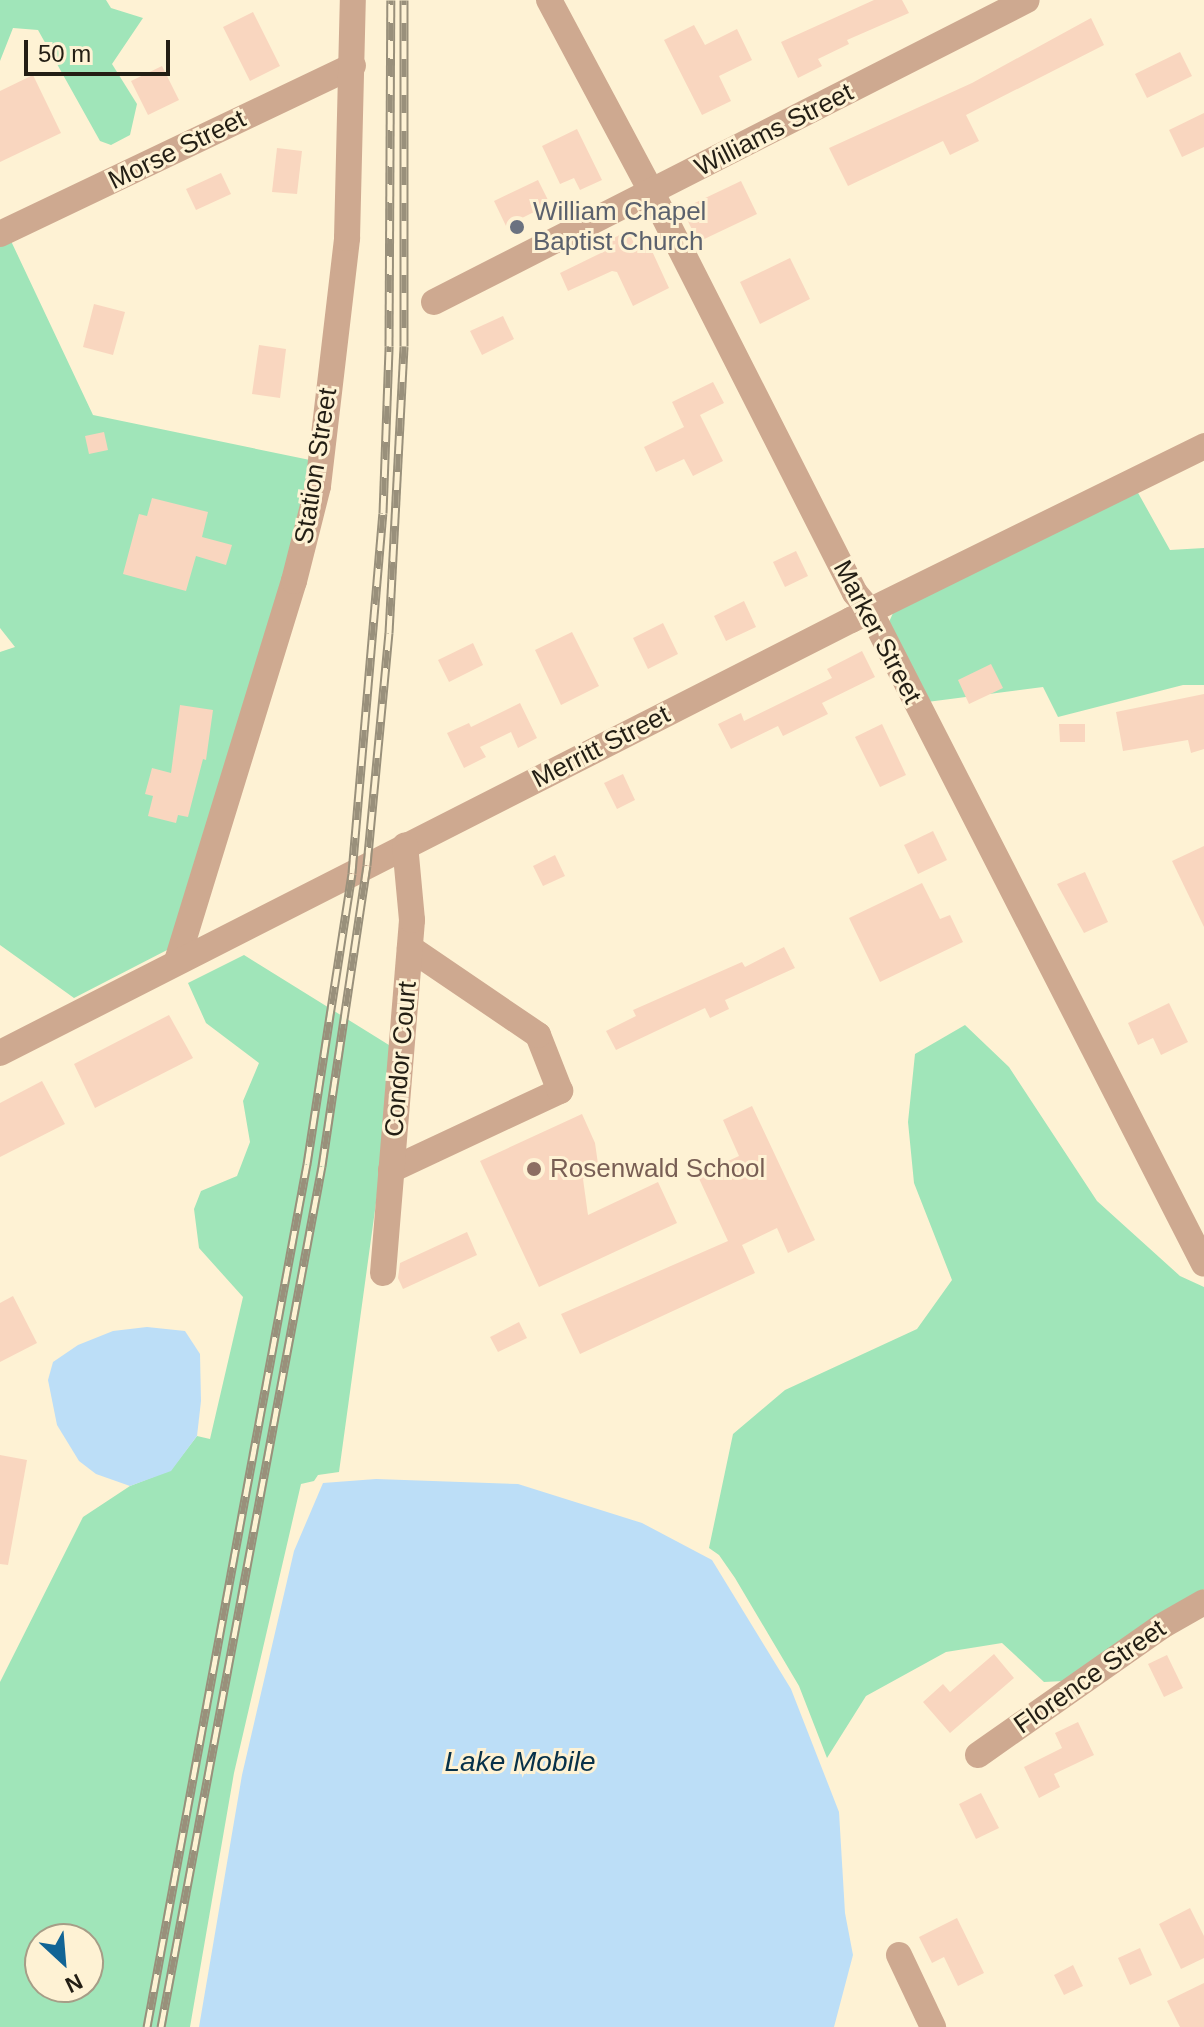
<!DOCTYPE html>
<style>
body{margin:0}
#map{position:relative;width:1204px;height:2027px;overflow:hidden;background:#fef2d4;font-family:Arial,sans-serif}
div>[style]{position:absolute}
.green>*{inset:0;background:#a0e5b9}
.water>*{inset:0;background:#bcdef7}
.building>*{inset:0;background:#f9d6bf}
.minor>*{height:26px;margin:-13px;padding:0 13px;transform-origin:13px;border-radius:13px;background:#cea990}
.rail>*{height:9px;margin-top:-4.5px;transform-origin:0;background:repeating-linear-gradient(90deg,#fef2d4 0 18px,#99907b 0 36px);box-sizing:border-box;border-block:2px solid #99907b}
.dots>*{width:22px;height:22px;translate:-50% -50%;box-sizing:border-box;border:4px solid #fef2d4;border-radius:50%}
span{translate:-50% -50%;white-space:nowrap;text-align:center;line-height:1.15;-webkit-text-stroke:6px #fef2d4;paint-order:stroke}
.street-label{font-size:26px;color:#231e14}
.worship-label{font-size:26px;color:#5b616d}
.left{translate:0 -50%;text-align:left}
.education-label{font-size:26px;color:#785e54}
.water-label{font-size:28px;color:#073149;font-style:italic}
.north{position:absolute;left:24px;top:1923px;width:80px;height:80px;box-sizing:border-box;background:#fef2d4;border:2px solid #a69d87;border-radius:50%;rotate:154deg;font-size:22px;font-weight:700;line-height:32px;text-align:center;color:#231e14}
.north::after{content:'';display:block;margin:auto;width:28px;height:36px;background:#116495;clip-path:polygon(50% 0,100% 100%,50% 72%,0 100%)}
.scale{position:absolute;left:24px;top:40px;width:146px;height:36px;box-sizing:border-box;border:4px solid #231e14;border-top:0;padding-left:10px;font-size:24px;line-height:28px;white-space:nowrap;color:#231e14;-webkit-text-stroke:6px #fef2d4;paint-order:stroke}
</style>
<div id="map">
<div class="green">
<div style="clip-path:polygon(0 0,106px 0,111px 8px,143px 18px,112px 64px,137px 104px,130px 135px,111px 145px,100px 141px,38px 30px,13px 28px,0 61px)"></div>
<div style="clip-path:polygon(11px 241px,93px 415px,310px 460px,299px 525px,169px 949px,74px 998px,0 945px,0 652px,15px 647px,0 628px,0 246px)"></div>
<div style="clip-path:polygon(1137px 491px,1170px 550px,1204px 548px,1204px 685px,1183px 685px,1058px 717px,1043px 687px,927px 702px,889px 622px,893px 613px)"></div>
<div style="clip-path:polygon(evenodd,244px 955px,397px 1050px,339px 1472px,318px 1475px,314px 1481px,301px 1484px,234px 1773px,190px 2027px,0 2027px,0 1682px,83px 1517px,130px 1486px,171px 1470px,197px 1436px,210px 1439px,243px 1297px,199px 1248px,194px 1209px,201px 1191px,237px 1176px,250px 1142px,243px 1101px,259px 1063px,206px 1023px,188px 983px,244px 955px,40px 1939px,88px 1939px,88px 1987px,40px 1987px,40px 1939px)"></div>
<div style="clip-path:polygon(965px 1025px,1009px 1067px,1097px 1201px,1180px 1276px,1204px 1287px,1204px 1589px,1064px 1681px,1044px 1682px,1002px 1643px,946px 1652px,866px 1696px,827px 1758px,799px 1686px,735px 1578px,719px 1555px,709px 1548px,733px 1434px,785px 1390px,917px 1329px,952px 1280px,914px 1183px,908px 1122px,915px 1054px)"></div>
</div>
<div class="water">
<div style="clip-path:polygon(147px 1327px,185px 1331px,200px 1354px,201px 1401px,197px 1436px,171px 1471px,130px 1486px,96px 1474px,79px 1461px,57px 1425px,48px 1380px,53px 1362px,78px 1345px,113px 1331px)"></div>
<div style="clip-path:polygon(376px 1479px,518px 1484px,642px 1523px,712px 1560px,791px 1689px,839px 1812px,845px 1913px,853px 1955px,834px 2027px,199px 2027px,242px 1775px,294px 1551px,323px 1483px)"></div>
</div>
<div class="building">
<div style="clip-path:polygon(874px 0,902px 0,909px 13px,847px 40px,849px 44px,818px 59px,822px 66px,798px 78px,781px 42px)"></div>
<div style="clip-path:polygon(253px 12px,280px 66px,250px 81px,223px 27px)"></div>
<div style="clip-path:polygon(1091px 18px,1104px 45px,966px 115px,979px 141px,950px 155px,943px 141px,848px 186px,829px 148px,972px 83px)"></div>
<div style="clip-path:polygon(694px 25px,705px 45px,737px 29px,752px 60px,719px 76px,731px 101px,702px 115px,664px 40px)"></div>
<div style="clip-path:polygon(1180px 52px,1192px 76px,1147px 98px,1135px 74px)"></div>
<div style="clip-path:polygon(162px 66px,179px 100px,148px 115px,131px 81px)"></div>
<div style="clip-path:polygon(33px 75px,61px 133px,0 162px,0 91px)"></div>
<div style="clip-path:polygon(1204px 113px,1204px 147px,1182px 157px,1169px 130px)"></div>
<div style="clip-path:polygon(577px 129px,602px 180px,580px 190px,574px 178px,560px 184px,542px 146px)"></div>
<div style="clip-path:polygon(277px 148px,302px 151px,297px 194px,272px 192px)"></div>
<div style="clip-path:polygon(221px 173px,231px 194px,196px 210px,186px 189px)"></div>
<div style="clip-path:polygon(538px 180px,550px 204px,506px 226px,494px 201px)"></div>
<div style="clip-path:polygon(741px 181px,757px 214px,698px 242px,682px 209px)"></div>
<div style="clip-path:polygon(628px 231px,634px 243px,646px 238px,669px 288px,633px 306px,617px 272px,612px 271px,568px 291px,560px 273px,603px 252px,599px 245px)"></div>
<div style="clip-path:polygon(790px 258px,810px 299px,760px 324px,740px 282px)"></div>
<div style="clip-path:polygon(94px 304px,125px 312px,113px 355px,83px 347px)"></div>
<div style="clip-path:polygon(503px 316px,514px 339px,482px 355px,470px 331px)"></div>
<div style="clip-path:polygon(259px 345px,286px 349px,280px 398px,252px 394px)"></div>
<div style="clip-path:polygon(713px 382px,724px 403px,700px 415px,723px 461px,693px 476px,684px 459px,656px 472px,644px 447px,684px 427px,672px 402px)"></div>
<div style="clip-path:polygon(104px 432px,108px 450px,89px 454px,85px 436px)"></div>
<div style="clip-path:polygon(152px 498px,208px 512px,202px 537px,232px 545px,226px 565px,196px 556px,186px 591px,123px 574px,139px 514px,147px 516px)"></div>
<div style="clip-path:polygon(796px 551px,808px 576px,785px 587px,773px 562px)"></div>
<div style="clip-path:polygon(744px 601px,756px 627px,726px 641px,714px 616px)"></div>
<div style="clip-path:polygon(663px 623px,678px 654px,648px 669px,633px 638px)"></div>
<div style="clip-path:polygon(572px 632px,599px 686px,561px 705px,535px 650px)"></div>
<div style="clip-path:polygon(473px 643px,483px 665px,449px 682px,438px 660px)"></div>
<div style="clip-path:polygon(862px 651px,875px 677px,822px 703px,828px 714px,783px 736px,778px 726px,731px 749px,718px 724px,741px 713px,744px 721px,832px 678px,827px 669px)"></div>
<div style="clip-path:polygon(991px 664px,1003px 688px,969px 704px,958px 680px)"></div>
<div style="clip-path:polygon(1204px 694px,1204px 749px,1191px 753px,1188px 740px,1123px 751px,1116px 712px)"></div>
<div style="clip-path:polygon(520px 703px,537px 738px,518px 748px,511px 732px,480px 747px,486px 757px,464px 768px,447px 733px,469px 723px,471px 727px)"></div>
<div style="clip-path:polygon(180px 705px,213px 710px,206px 760px,203px 759px,188px 817px,178px 815px,176px 823px,148px 816px,153px 796px,145px 794px,152px 768px,171px 773px)"></div>
<div style="clip-path:polygon(882px 724px,906px 775px,880px 787px,855px 737px)"></div>
<div style="clip-path:polygon(1059px 724px,1085px 724px,1085px 742px,1060px 742px)"></div>
<div style="clip-path:polygon(623px 774px,635px 800px,617px 809px,604px 783px)"></div>
<div style="clip-path:polygon(933px 831px,947px 860px,918px 874px,904px 845px)"></div>
<div style="clip-path:polygon(1204px 846px,1204px 927px,1172px 861px)"></div>
<div style="clip-path:polygon(555px 855px,565px 876px,543px 886px,533px 866px)"></div>
<div style="clip-path:polygon(1085px 872px,1108px 922px,1084px 933px,1057px 884px)"></div>
<div style="clip-path:polygon(922px 883px,940px 919px,950px 915px,963px 942px,880px 982px,849px 918px)"></div>
<div style="clip-path:polygon(784px 947px,795px 968px,725px 1000px,729px 1009px,710px 1018px,705px 1008px,616px 1050px,606px 1031px,636px 1016px,633px 1010px,742px 962px,745px 967px)"></div>
<div style="clip-path:polygon(1169px 1003px,1188px 1042px,1161px 1055px,1153px 1038px,1138px 1045px,1128px 1023px)"></div>
<div style="clip-path:polygon(169px 1015px,193px 1058px,95px 1108px,74px 1064px)"></div>
<div style="clip-path:polygon(42px 1081px,65px 1124px,0 1157px,0 1103px)"></div>
<div style="clip-path:polygon(752px 1106px,815px 1240px,788px 1253px,777px 1228px,742px 1245px,755px 1273px,580px 1354px,561px 1314px,728px 1241px,695px 1170px,704px 1165px,713px 1168px,739px 1156px,723px 1120px)"></div>
<div style="clip-path:polygon(582px 1114px,595px 1143px,599px 1171px,583px 1179px,588px 1215px,658px 1182px,677px 1223px,539px 1287px,480px 1161px)"></div>
<div style="clip-path:polygon(467px 1232px,477px 1255px,403px 1289px,398px 1278px,400px 1263px)"></div>
<div style="clip-path:polygon(13px 1296px,37px 1343px,0 1362px,0 1303px)"></div>
<div style="clip-path:polygon(519px 1322px,527px 1338px,498px 1352px,490px 1337px)"></div>
<div style="clip-path:polygon(0 1455px,27px 1460px,8px 1565px,0 1564px)"></div>
<div style="clip-path:polygon(994px 1654px,1014px 1678px,950px 1733px,923px 1702px,943px 1684px,950px 1692px)"></div>
<div style="clip-path:polygon(1167px 1655px,1183px 1688px,1164px 1697px,1148px 1664px)"></div>
<div style="clip-path:polygon(1078px 1722px,1094px 1755px,1054px 1774px,1060px 1787px,1039px 1798px,1024px 1767px,1062px 1748px,1055px 1733px)"></div>
<div style="clip-path:polygon(981px 1793px,999px 1828px,976px 1839px,959px 1804px)"></div>
<div style="clip-path:polygon(1190px 1908px,1204px 1936px,1204px 1958px,1181px 1969px,1159px 1924px)"></div>
<div style="clip-path:polygon(957px 1918px,984px 1973px,958px 1986px,944px 1957px,932px 1963px,919px 1937px)"></div>
<div style="clip-path:polygon(1140px 1948px,1152px 1975px,1130px 1985px,1118px 1958px)"></div>
<div style="clip-path:polygon(1073px 1965px,1083px 1986px,1064px 1995px,1054px 1975px)"></div>
<div style="clip-path:polygon(1204px 1983px,1204px 2027px,1180px 2027px,1167px 2001px)"></div>
</div>
<div class="minor">
<div style="left:549px;top:0;width:219px;rotate:61.9deg"></div>
<div style="left:652px;top:193px;width:449px;rotate:63.1deg"></div>
<div style="left:855px;top:593px;width:23px;rotate:50deg"></div>
<div style="left:870px;top:611px;width:733px;rotate:62.91deg"></div>
<div style="left:0;top:234px;width:391px;rotate:-25.5deg"></div>
<div style="left:434px;top:302px;width:665px;rotate:-26.99deg"></div>
<div style="left:177px;top:961px;width:398px;rotate:-72.9deg"></div>
<div style="left:294px;top:581px;width:98px;rotate:-75.8deg"></div>
<div style="left:318px;top:486px;width:250px;rotate:-83.3deg"></div>
<div style="left:347px;top:238px;width:238px;rotate:-88.6deg"></div>
<div style="left:0;top:1053px;width:955px;rotate:-26.97deg"></div>
<div style="left:851px;top:620px;width:394px;rotate:-26.2deg"></div>
<div style="left:391px;top:1170px;width:187px;rotate:-25.1deg"></div>
<div style="left:560px;top:1091px;width:60px;rotate:-111.4deg"></div>
<div style="left:538px;top:1035px;width:155px;rotate:-145.8deg"></div>
<div style="left:383px;top:1273px;width:354px;rotate:-85.3deg"></div>
<div style="left:412px;top:920px;width:75px;rotate:-95.3deg"></div>
<div style="left:978px;top:1755px;width:225px;rotate:-35deg"></div>
<div style="left:1162px;top:1626px;width:48px;rotate:-29.7deg"></div>
<div style="left:899px;top:1955px;width:80px;rotate:64.7deg"></div>
</div>
<div class="rail">
<div style="left:147px;top:2027px;width:878px;rotate:-79.5deg"></div>
<div style="left:307px;top:1164px;width:294px;rotate:-81.2deg"></div>
<div style="left:352px;top:873px;width:361px;rotate:-85.1deg"></div>
<div style="left:383px;top:513px;width:167px;rotate:-87.9deg"></div>
<div style="left:389px;top:346px;width:346px;rotate:-89.7deg"></div>
<div style="left:161px;top:2027px;width:876px;rotate:-79.41deg"></div>
<div style="left:322px;top:1166px;width:304px;rotate:-81.5deg"></div>
<div style="left:367px;top:865px;width:233px;rotate:-84.6deg"></div>
<div style="left:389px;top:633px;width:287px;rotate:-87deg"></div>
<div style="left:404px;top:346px;width:346px;rotate:-90deg"></div>
</div>
<div class="dots">
<div style="left:517px;top:227px;background:#6b7280"></div>
<div style="left:534px;top:1169px;background:#8d6e63"></div>
</div>
<div class="street-label">
<span style="left:774px;top:130px;rotate:-27deg">Williams Street</span>
<span style="left:177px;top:150px;rotate:-26deg">Morse Street</span>
<span style="left:316px;top:466px;rotate:-81deg">Station Street</span>
<span style="left:877px;top:632px;rotate:62deg">Marker Street</span>
<span style="left:601px;top:747px;rotate:-27deg">Merritt Street</span>
<span style="left:401px;top:1059px;rotate:-85deg">Condor Court</span>
<span style="left:1090px;top:1677px;rotate:-35deg">Florence Street</span>
</div>
<div class="worship-label">
<span class="left" style="left:533px;top:227px">William Chapel<br>Baptist Church</span>
</div>
<div class="education-label">
<span class="left" style="left:550px;top:1169px">Rosenwald School</span>
</div>
<div class="water-label">
<span style="left:520px;top:1762px">Lake Mobile</span>
</div>
<div class="north">N</div>
<div class="scale">50 m</div>
</div>
